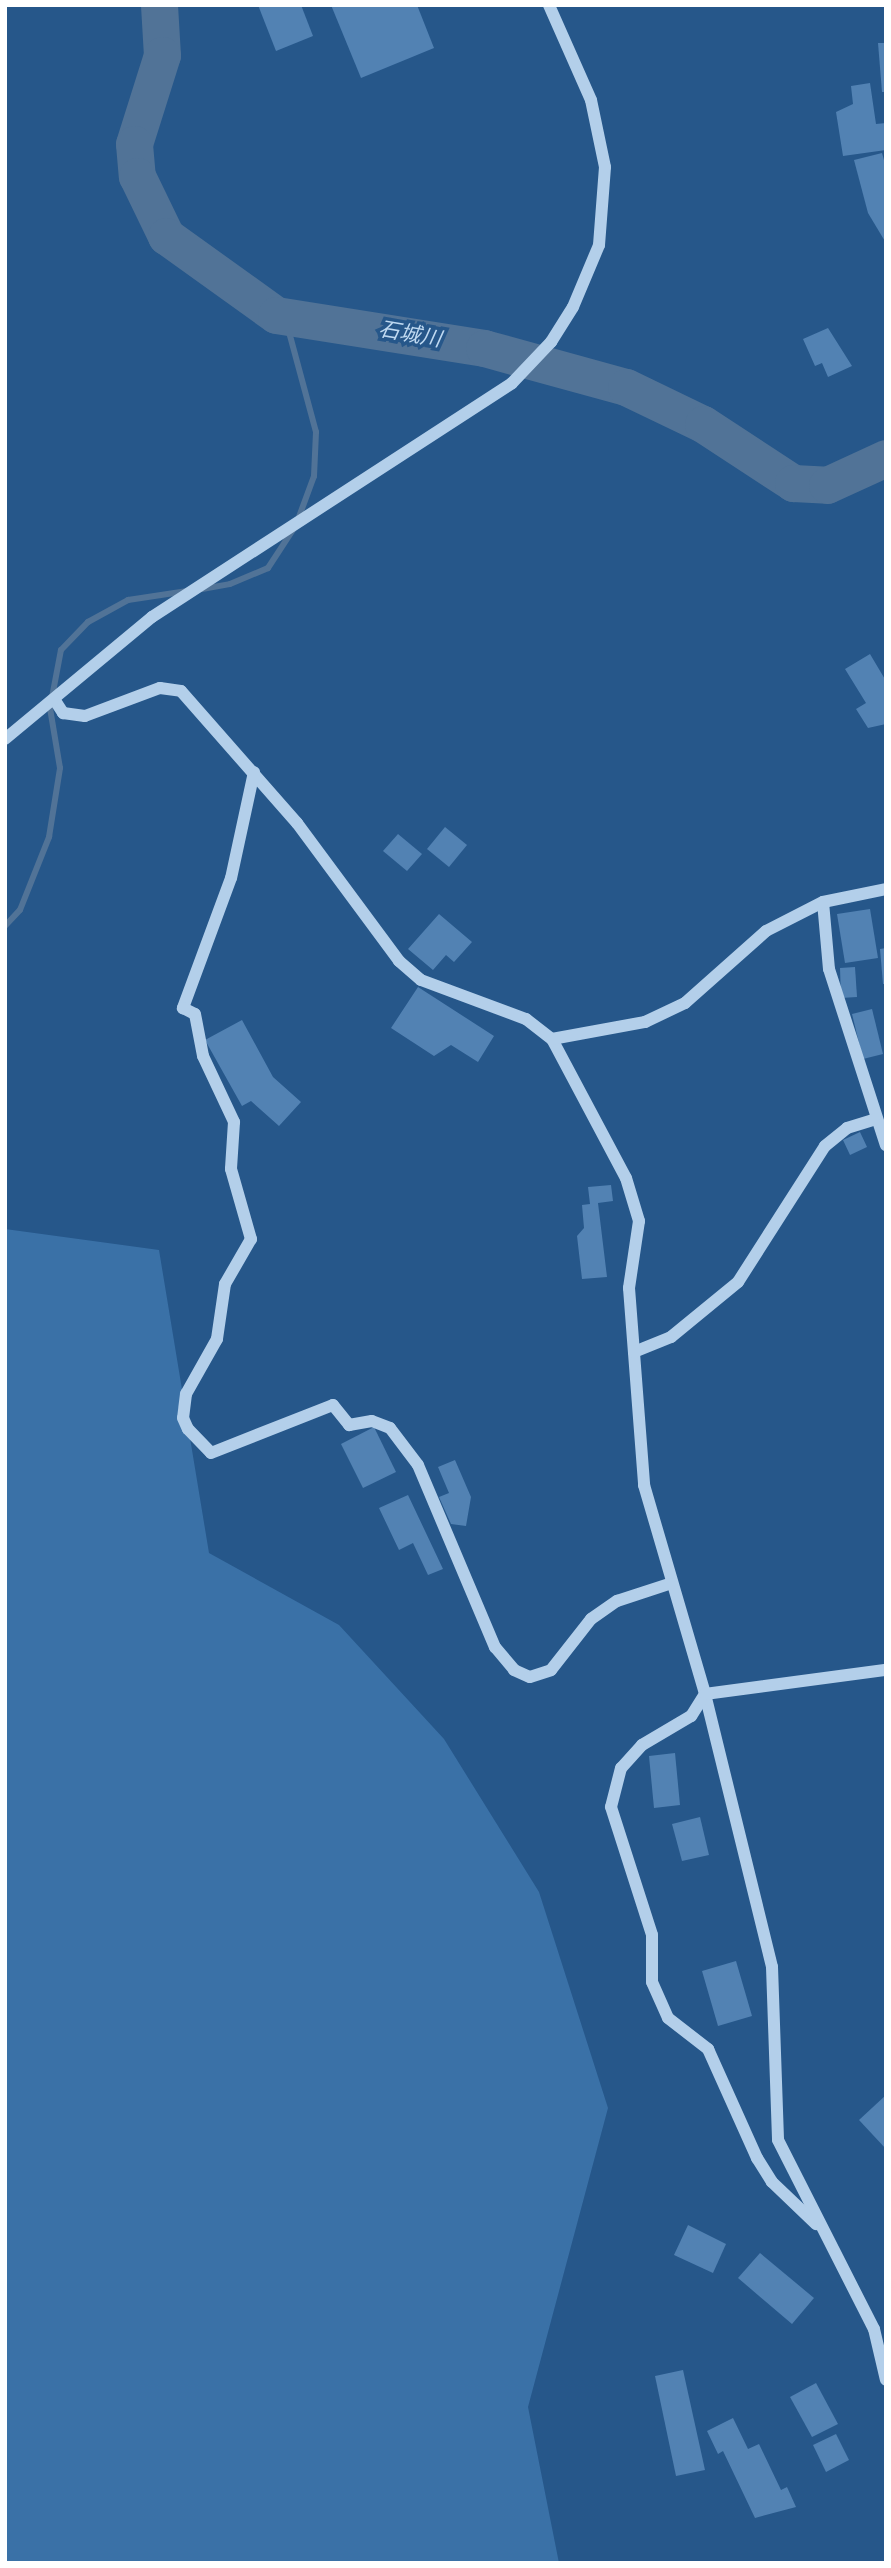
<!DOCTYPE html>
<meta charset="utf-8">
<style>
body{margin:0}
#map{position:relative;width:891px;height:2568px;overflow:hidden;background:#26578a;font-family:Helvetica,"Noto Sans JP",sans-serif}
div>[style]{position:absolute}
.green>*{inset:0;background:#3a71a7}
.stream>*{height:6px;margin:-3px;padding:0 3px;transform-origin:3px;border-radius:3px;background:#517397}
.river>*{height:37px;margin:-18.5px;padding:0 18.5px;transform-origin:18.5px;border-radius:18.5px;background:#517397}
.building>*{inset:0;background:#5282b3}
.minor>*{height:12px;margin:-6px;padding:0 6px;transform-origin:6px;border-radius:6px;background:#b3cfea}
span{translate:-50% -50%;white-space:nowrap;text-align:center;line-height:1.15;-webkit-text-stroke:7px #26578a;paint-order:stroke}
.water-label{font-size:21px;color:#bfd9f1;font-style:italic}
.frame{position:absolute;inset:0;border:7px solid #fff;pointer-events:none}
</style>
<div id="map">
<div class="green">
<div style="clip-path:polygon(5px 1229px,159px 1250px,209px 1553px,339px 1625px,444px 1739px,539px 1892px,608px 2108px,528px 2407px,559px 2563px,5px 2563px)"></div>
</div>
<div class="stream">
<div style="left:202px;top:589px;width:28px;rotate:-10deg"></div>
<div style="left:230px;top:584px;width:41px;rotate:-22.8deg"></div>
<div style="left:268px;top:568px;width:51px;rotate:-56.9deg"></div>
<div style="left:296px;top:525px;width:52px;rotate:-69.8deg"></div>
<div style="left:314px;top:476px;width:44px;rotate:-87.4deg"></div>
<div style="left:316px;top:432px;width:119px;rotate:-105.1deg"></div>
<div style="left:5px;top:926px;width:22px;rotate:-47deg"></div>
<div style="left:20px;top:910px;width:79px;rotate:-68.3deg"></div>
<div style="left:49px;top:837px;width:70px;rotate:-80.9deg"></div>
<div style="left:60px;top:768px;width:61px;rotate:-99.5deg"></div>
<div style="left:50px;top:708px;width:59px;rotate:-79.3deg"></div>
<div style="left:61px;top:650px;width:39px;rotate:-46deg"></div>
<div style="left:88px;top:622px;width:46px;rotate:-28.8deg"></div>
<div style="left:128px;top:600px;width:60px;rotate:-8.7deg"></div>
</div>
<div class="river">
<div style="left:159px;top:5px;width:50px;rotate:86.6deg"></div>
<div style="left:162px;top:55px;width:93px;rotate:107.5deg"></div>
<div style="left:134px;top:144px;width:32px;rotate:85deg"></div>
<div style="left:137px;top:176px;width:67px;rotate:64.2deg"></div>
<div style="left:166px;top:236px;width:135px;rotate:35.7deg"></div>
<div style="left:276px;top:315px;width:211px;rotate:9deg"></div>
<div style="left:484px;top:348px;width:147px;rotate:15.4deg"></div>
<div style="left:626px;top:387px;width:85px;rotate:25.7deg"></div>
<div style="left:703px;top:424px;width:108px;rotate:33.2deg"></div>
<div style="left:793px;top:483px;width:34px;rotate:3deg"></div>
<div style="left:827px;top:485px;width:65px;rotate:-24.6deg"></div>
</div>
<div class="building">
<div style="clip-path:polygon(258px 5px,301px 5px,313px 36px,276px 51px)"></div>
<div style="clip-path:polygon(331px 5px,417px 5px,434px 48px,361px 78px)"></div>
<div style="clip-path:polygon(878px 43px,886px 43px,886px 92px,882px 92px)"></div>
<div style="clip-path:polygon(870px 83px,876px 124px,886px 123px,886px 150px,843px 156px,836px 112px,853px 104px,851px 86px)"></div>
<div style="clip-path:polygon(882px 153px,886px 167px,886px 243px,868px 213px,854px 160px)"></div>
<div style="clip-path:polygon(828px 328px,852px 366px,828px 377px,822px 363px,815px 366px,803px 339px)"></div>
<div style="clip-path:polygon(870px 654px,886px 681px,886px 724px,868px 728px,856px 709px,866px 703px,845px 669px)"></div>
<div style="clip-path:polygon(445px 827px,467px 845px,449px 867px,427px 849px)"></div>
<div style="clip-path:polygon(398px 834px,422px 854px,407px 871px,383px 851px)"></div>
<div style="clip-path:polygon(870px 909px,878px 958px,845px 963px,837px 914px)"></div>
<div style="clip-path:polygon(439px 914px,472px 942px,454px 962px,446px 955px,433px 970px,408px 949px)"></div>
<div style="clip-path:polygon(886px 948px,886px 984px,883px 984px,880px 949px)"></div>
<div style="clip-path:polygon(855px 967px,857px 997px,841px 998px,840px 968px)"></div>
<div style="clip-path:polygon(418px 987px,494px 1036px,478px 1062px,451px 1045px,434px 1056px,391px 1028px)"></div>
<div style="clip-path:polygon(872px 1009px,883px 1054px,863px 1059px,852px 1014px)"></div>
<div style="clip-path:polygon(242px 1020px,273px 1077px,301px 1102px,279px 1126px,251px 1101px,242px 1106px,205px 1040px)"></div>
<div style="clip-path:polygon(860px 1132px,867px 1147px,850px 1155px,843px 1140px)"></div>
<div style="clip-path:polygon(611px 1185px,613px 1201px,598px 1203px,607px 1277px,582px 1279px,577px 1236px,584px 1228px,582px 1205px,590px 1204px,588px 1187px)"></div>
<div style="clip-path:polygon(374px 1427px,396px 1472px,363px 1488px,341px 1444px)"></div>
<div style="clip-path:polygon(455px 1460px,471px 1497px,466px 1526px,451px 1524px,439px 1497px,449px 1493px,438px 1467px)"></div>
<div style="clip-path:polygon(408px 1495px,443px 1569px,428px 1575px,413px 1543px,399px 1550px,379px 1508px)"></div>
<div style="clip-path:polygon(675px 1753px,680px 1805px,654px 1808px,649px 1756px)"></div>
<div style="clip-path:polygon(700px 1817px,709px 1855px,682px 1861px,672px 1824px)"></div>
<div style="clip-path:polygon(736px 1961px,752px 2016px,718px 2026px,702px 1971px)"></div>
<div style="clip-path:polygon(886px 2095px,886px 2149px,859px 2120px)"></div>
<div style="clip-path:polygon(688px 2225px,726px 2244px,713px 2273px,674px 2255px)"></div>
<div style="clip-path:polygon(760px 2253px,814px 2298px,792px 2324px,738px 2278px)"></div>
<div style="clip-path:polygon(683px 2370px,705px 2470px,676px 2476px,655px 2376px)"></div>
<div style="clip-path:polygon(816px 2383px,838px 2424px,812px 2437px,790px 2397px)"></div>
<div style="clip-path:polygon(733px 2418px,748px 2449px,759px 2444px,781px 2490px,787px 2487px,796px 2507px,755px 2518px,723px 2451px,718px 2454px,707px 2431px)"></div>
<div style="clip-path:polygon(836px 2434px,849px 2460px,826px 2472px,813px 2445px)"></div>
</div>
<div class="minor">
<div style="left:54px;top:699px;width:17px;rotate:57deg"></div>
<div style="left:63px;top:713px;width:22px;rotate:8deg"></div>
<div style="left:85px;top:716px;width:80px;rotate:-20.5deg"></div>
<div style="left:160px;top:688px;width:21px;rotate:8deg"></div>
<div style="left:181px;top:691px;width:176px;rotate:48.7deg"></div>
<div style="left:297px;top:823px;width:172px;rotate:53.5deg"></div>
<div style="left:399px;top:961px;width:29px;rotate:41deg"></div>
<div style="left:421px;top:980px;width:112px;rotate:20.4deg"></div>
<div style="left:526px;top:1019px;width:33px;rotate:38deg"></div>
<div style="left:552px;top:1039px;width:157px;rotate:62deg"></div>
<div style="left:626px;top:1178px;width:45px;rotate:73.2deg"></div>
<div style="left:639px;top:1221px;width:68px;rotate:98.5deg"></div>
<div style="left:629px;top:1288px;width:198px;rotate:85.6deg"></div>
<div style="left:644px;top:1485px;width:218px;rotate:73.7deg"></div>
<div style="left:705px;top:1694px;width:281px;rotate:76.2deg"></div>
<div style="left:772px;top:1967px;width:173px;rotate:88deg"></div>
<div style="left:778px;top:2140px;width:212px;rotate:63.1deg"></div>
<div style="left:874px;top:2329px;width:52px;rotate:76.8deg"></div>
<div style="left:5px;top:739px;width:191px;rotate:-39.7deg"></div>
<div style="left:152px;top:617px;width:429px;rotate:-33deg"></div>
<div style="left:512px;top:383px;width:57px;rotate:-46.4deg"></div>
<div style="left:551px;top:342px;width:41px;rotate:-57.8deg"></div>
<div style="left:573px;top:307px;width:67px;rotate:-67.2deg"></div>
<div style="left:599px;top:245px;width:78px;rotate:-85.6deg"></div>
<div style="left:605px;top:167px;width:68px;rotate:-101.8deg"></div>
<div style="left:591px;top:100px;width:104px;rotate:-113.9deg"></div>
<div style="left:254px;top:772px;width:108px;rotate:102.2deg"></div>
<div style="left:231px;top:878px;width:139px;rotate:110.3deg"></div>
<div style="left:183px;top:1008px;width:13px;rotate:27deg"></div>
<div style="left:195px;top:1014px;width:43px;rotate:79.2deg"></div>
<div style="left:203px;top:1056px;width:73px;rotate:64.8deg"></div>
<div style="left:234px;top:1122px;width:47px;rotate:93.7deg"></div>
<div style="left:231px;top:1169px;width:73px;rotate:74.1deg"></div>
<div style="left:251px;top:1239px;width:52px;rotate:120deg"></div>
<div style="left:225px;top:1284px;width:56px;rotate:98.3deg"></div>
<div style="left:217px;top:1339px;width:63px;rotate:119.4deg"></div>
<div style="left:186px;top:1394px;width:24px;rotate:97deg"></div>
<div style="left:183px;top:1418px;width:12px;rotate:66deg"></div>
<div style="left:188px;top:1429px;width:33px;rotate:46deg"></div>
<div style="left:211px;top:1453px;width:131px;rotate:-21.5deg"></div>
<div style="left:333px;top:1405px;width:26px;rotate:51deg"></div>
<div style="left:349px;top:1425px;width:23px;rotate:-10deg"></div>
<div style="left:372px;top:1421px;width:19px;rotate:21deg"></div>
<div style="left:390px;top:1428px;width:46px;rotate:52.9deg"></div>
<div style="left:418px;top:1465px;width:198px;rotate:67.1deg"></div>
<div style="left:495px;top:1647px;width:30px;rotate:50deg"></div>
<div style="left:514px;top:1670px;width:17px;rotate:24deg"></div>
<div style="left:530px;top:1677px;width:22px;rotate:-18deg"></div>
<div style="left:551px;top:1670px;width:65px;rotate:-51.9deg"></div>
<div style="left:591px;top:1619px;width:32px;rotate:-35deg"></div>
<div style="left:617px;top:1601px;width:55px;rotate:-18.1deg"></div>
<div style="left:823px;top:902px;width:67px;rotate:84.9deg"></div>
<div style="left:829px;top:969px;width:185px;rotate:72.1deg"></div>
<div style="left:552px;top:1039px;width:95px;rotate:-10.4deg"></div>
<div style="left:645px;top:1022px;width:44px;rotate:-25.4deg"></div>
<div style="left:685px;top:1003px;width:108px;rotate:-41.6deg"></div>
<div style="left:766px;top:931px;width:64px;rotate:-27deg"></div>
<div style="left:823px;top:902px;width:64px;rotate:-11.7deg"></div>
<div style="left:634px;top:1352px;width:40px;rotate:-22deg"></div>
<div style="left:671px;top:1337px;width:87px;rotate:-39.4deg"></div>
<div style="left:738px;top:1282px;width:161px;rotate:-57.4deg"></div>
<div style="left:825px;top:1146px;width:28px;rotate:-39deg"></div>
<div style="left:847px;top:1128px;width:28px;rotate:-17deg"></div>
<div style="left:705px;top:1694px;width:26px;rotate:122deg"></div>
<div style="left:691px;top:1716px;width:57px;rotate:149.4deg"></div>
<div style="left:642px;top:1745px;width:31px;rotate:132deg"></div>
<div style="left:621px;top:1768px;width:40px;rotate:104.4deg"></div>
<div style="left:611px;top:1807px;width:134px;rotate:72.2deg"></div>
<div style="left:652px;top:1935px;width:47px;rotate:90deg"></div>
<div style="left:652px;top:1982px;width:39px;rotate:66deg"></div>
<div style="left:668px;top:2018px;width:51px;rotate:37.8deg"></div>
<div style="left:708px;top:2049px;width:120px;rotate:65.8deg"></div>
<div style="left:757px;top:2158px;width:28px;rotate:58deg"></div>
<div style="left:772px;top:2182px;width:61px;rotate:43.7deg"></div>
<div style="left:705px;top:1694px;width:183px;rotate:-7.6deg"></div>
</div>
<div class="water-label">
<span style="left:410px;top:334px;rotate:10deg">石城川</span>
</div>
<div class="frame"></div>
</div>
